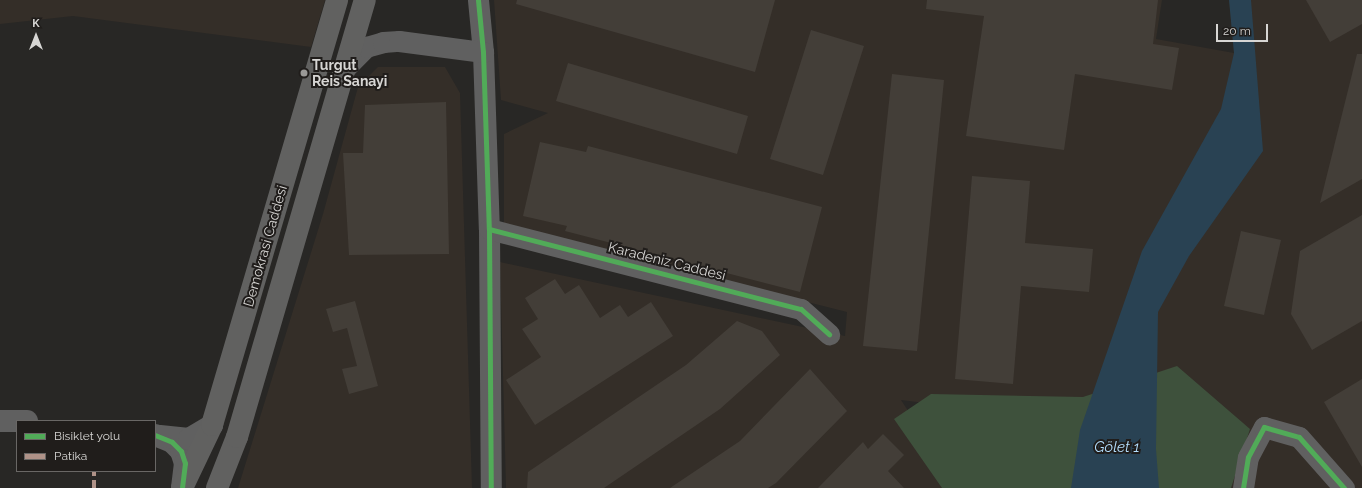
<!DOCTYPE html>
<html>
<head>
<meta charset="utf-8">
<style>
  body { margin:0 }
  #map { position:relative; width:1362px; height:488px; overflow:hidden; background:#282725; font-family:Raleway,sans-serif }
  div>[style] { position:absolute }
  .built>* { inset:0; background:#342e28 }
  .green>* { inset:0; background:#3e513c }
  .water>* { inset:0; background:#294253 }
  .building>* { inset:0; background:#433e38 }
  .minor>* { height:21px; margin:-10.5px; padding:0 10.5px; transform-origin:10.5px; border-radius:10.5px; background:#606060 }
  .tertiary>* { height:22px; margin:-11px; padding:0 11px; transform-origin:11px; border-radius:11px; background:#606060 }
  .primary>* { height:22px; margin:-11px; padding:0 11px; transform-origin:11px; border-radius:11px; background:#616160 }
  .quiet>* { height:4px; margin-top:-2px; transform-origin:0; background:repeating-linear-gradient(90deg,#af9288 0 8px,transparent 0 12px) }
  .cycleway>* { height:5px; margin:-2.5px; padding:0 2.5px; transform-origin:2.5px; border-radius:2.5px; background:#51ab58 }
  .dots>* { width:11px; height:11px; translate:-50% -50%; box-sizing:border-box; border:2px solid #201d1b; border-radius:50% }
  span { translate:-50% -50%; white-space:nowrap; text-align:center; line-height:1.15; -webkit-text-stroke:4px #201d1b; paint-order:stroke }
  .poi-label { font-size:14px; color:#d7d6d4; font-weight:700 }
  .left { translate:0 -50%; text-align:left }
  .street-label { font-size:14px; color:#d7d6d4 }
  .water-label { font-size:15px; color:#b4dffe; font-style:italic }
  .legend { position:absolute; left:16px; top:420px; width:140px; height:52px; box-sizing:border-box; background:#201d1b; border:1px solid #696765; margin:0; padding:5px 7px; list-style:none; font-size:12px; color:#d7d6d4 }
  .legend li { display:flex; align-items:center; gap:8px; height:20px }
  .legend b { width:20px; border:1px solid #696765 }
  .north { position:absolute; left:16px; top:16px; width:40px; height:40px; -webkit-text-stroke:3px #201d1b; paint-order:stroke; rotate:0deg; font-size:11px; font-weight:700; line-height:16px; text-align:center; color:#d7d6d4 }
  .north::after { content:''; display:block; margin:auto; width:14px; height:18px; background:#d7d6d4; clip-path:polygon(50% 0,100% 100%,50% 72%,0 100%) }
  .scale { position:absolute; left:1216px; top:24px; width:52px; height:18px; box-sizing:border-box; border:2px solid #d7d6d4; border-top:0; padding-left:5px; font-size:12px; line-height:14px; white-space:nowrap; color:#d7d6d4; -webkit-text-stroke:3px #201d1b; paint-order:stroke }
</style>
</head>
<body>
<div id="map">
  <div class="built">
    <div style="clip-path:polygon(0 0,325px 0,311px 47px,73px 16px,0 24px)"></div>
    <div style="clip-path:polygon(494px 0,1162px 0,1156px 39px,1234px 53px,1229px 0,1362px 0,1362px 488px,1048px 488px,1071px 421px,901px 400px,958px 488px,506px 488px,500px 262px,845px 336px,847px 312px,504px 225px,504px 134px,548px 113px,501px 100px)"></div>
    <div style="clip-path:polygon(378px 67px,445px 67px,460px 93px,472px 488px,238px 488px,323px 214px,358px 87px)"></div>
  </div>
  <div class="green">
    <div style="clip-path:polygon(1177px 366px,1250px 429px,1231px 488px,942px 488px,894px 419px,931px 394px,1083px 397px)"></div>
  </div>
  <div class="water">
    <div style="clip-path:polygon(1229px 0,1251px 0,1263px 151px,1189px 256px,1158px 312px,1156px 449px,1159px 488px,1071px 488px,1080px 430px,1142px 251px,1221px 109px,1234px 53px)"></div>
  </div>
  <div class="building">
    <div style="clip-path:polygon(517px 0,775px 0,755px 72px,516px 4px)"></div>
    <div style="clip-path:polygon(927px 0,1158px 0,1153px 44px,1179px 48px,1172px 90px,1075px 74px,1064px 150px,966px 136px,984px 16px,926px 9px)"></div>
    <div style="clip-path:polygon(1306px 0,1362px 0,1362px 24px,1330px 42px)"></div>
    <div style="clip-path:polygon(811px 30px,864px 46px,823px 175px,770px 159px)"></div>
    <div style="clip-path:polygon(1357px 54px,1362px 54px,1362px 179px,1320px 203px)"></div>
    <div style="clip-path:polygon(568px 63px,748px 116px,737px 154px,556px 101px)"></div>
    <div style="clip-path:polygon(892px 74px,944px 80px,917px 351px,863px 346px)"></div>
    <div style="clip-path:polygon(446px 102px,449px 254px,349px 255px,343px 153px,363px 153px,365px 105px)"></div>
    <div style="clip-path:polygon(540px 142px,586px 152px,588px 146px,822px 207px,800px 292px,565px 231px,567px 226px,523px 216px)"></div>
    <div style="clip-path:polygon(972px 176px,1030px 181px,1025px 243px,1093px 249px,1089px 292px,1021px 286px,1013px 384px,955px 379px)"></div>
    <div style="clip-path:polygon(1362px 215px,1362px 321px,1312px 350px,1291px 314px,1300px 251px)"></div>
    <div style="clip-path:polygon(1241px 231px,1281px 240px,1264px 315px,1224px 306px)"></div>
    <div style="clip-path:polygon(555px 279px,565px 294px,579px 285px,600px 318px,620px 305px,628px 317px,651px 302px,673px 336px,535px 425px,506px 380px,541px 357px,522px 329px,538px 319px,525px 298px)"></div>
    <div style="clip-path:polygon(355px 301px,378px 386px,349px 394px,342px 369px,357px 366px,347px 328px,333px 332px,326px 309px)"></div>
    <div style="clip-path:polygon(737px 321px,762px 331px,780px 355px,720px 409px,604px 488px,527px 488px,528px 472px,686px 365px)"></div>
    <div style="clip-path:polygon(810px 369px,847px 411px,776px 483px,768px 488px,670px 488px,740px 441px)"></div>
    <div style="clip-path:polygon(1362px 379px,1362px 467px,1324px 402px)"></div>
    <div style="clip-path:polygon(883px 434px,904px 455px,888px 471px,904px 488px,818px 488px,863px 442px,868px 449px)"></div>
  </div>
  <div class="minor">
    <div style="left:478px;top:0;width:52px;rotate:84.5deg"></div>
    <div style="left:483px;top:52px;width:177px;rotate:88.1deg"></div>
    <div style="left:489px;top:229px;width:259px;rotate:89.6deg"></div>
    <div style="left:343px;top:70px;width:33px;rotate:-45deg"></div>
    <div style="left:366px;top:47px;width:18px;rotate:-16deg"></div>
    <div style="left:383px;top:42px;width:16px;rotate:-4deg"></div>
    <div style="left:399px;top:41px;width:85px;rotate:7.5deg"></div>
    <div style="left:489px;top:229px;width:322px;rotate:14.4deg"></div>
    <div style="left:801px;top:309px;width:38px;rotate:42deg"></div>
    <div style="left:1243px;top:488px;width:31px;rotate:-81deg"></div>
    <div style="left:1248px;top:457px;width:34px;rotate:-62deg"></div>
    <div style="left:1264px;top:427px;width:36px;rotate:16deg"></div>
    <div style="left:1299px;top:437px;width:68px;rotate:48.6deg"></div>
  </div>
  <div class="tertiary">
    <div style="left:0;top:421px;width:27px"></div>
    <div style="left:155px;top:435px;width:18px;rotate:22deg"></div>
    <div style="left:172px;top:442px;width:13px;rotate:45deg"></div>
    <div style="left:181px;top:451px;width:13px;rotate:72deg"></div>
    <div style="left:185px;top:463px;width:24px;rotate:97deg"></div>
    <div style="left:160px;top:436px;width:29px;rotate:6deg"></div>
    <div style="left:189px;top:439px;width:27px;rotate:-31deg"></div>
  </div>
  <div class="primary">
    <div style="left:182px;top:488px;width:70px;rotate:-64.5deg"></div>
    <div style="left:212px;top:425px;width:443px;rotate:-73.6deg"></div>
    <div style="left:217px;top:488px;width:55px;rotate:-68.6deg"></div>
    <div style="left:237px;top:437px;width:455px;rotate:-73.7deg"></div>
  </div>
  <div class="quiet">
    <div style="left:94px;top:488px;width:17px;rotate:-90deg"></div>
  </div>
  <div class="cycleway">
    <div style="left:478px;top:0;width:52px;rotate:84.5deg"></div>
    <div style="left:483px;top:52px;width:177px;rotate:88.1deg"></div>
    <div style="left:489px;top:229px;width:259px;rotate:89.6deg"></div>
    <div style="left:489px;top:229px;width:322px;rotate:14.4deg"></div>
    <div style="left:801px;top:309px;width:38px;rotate:42deg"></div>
    <div style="left:155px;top:435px;width:18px;rotate:22deg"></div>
    <div style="left:172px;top:442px;width:13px;rotate:45deg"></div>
    <div style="left:181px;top:451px;width:13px;rotate:72deg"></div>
    <div style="left:185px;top:463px;width:24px;rotate:97deg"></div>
    <div style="left:1243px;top:488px;width:31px;rotate:-81deg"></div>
    <div style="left:1248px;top:457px;width:34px;rotate:-62deg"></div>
    <div style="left:1264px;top:427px;width:36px;rotate:16deg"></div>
    <div style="left:1299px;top:437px;width:68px;rotate:48.6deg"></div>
  </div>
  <div class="dots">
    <div style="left:304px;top:73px;background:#9a9997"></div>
  </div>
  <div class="poi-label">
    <span class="left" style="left:312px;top:73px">Turgut<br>Reis Sanayi</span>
  </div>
  <div class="street-label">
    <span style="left:265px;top:246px;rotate:-74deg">Demokrasi Caddesi</span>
    <span style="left:667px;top:261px;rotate:14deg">Karadeniz Caddesi</span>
  </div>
  <div class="water-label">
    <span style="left:1117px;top:448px">Gölet 1</span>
  </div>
  <ul class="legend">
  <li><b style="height:5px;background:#51ab58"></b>Bisiklet yolu</li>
  <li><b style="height:5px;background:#af9288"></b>Patika</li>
  </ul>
  <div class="north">K</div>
  <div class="scale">20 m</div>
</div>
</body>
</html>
